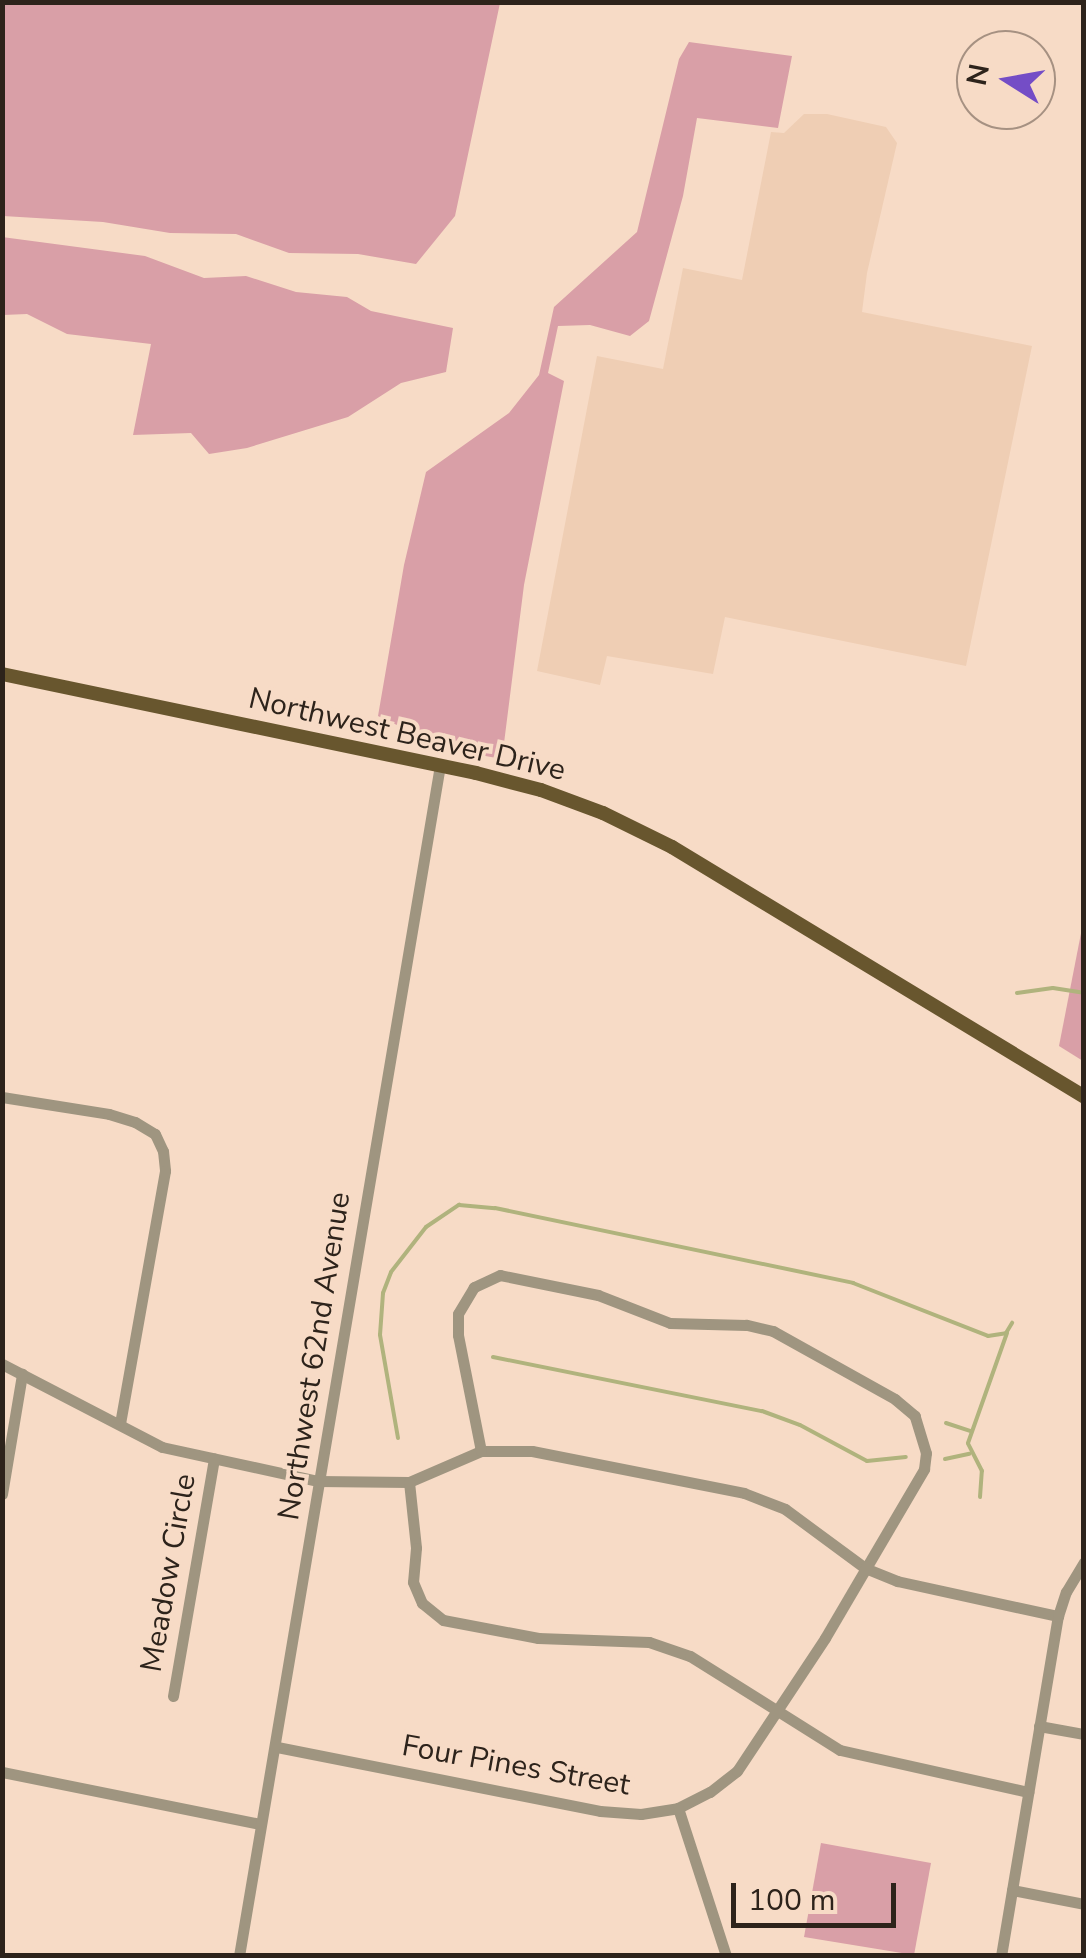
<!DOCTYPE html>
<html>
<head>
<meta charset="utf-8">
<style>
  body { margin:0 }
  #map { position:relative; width:1086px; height:1958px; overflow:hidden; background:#f7dbc6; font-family:"Nunito Sans",sans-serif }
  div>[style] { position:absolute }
  .built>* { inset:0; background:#efceb4 }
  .green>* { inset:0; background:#d99fa7 }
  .stream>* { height:4px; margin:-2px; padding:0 2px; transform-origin:2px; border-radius:2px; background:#b0b37d }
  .minor>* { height:11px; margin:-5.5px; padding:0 5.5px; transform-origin:5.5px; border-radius:5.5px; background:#9f9580 }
  .major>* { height:14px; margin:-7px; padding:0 7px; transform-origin:7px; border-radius:7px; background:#68562e }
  span { translate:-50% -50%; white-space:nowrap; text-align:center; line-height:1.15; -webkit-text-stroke:8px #f7dbc6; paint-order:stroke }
  .street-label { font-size:30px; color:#2d231b }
  .frame { position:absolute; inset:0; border:5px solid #2d231b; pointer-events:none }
  .north { position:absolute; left:956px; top:30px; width:100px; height:100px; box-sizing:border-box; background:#f7dbc6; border:2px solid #a69182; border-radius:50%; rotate:281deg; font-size:28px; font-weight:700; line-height:40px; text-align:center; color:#2d231b }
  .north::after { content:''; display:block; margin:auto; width:35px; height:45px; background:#744dc6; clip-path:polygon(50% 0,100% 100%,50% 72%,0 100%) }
  .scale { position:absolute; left:731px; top:1883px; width:165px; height:45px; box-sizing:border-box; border:5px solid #2d231b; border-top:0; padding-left:12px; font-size:30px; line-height:35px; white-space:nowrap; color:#2d231b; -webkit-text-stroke:8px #f7dbc6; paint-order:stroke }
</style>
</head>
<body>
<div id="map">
  <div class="built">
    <div style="clip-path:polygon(804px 114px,827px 114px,886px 127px,897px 143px,867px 273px,862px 312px,1032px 346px,966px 666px,725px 617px,713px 674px,607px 656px,600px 685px,537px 671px,597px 356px,663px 369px,683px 268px,742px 280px,771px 132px,784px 133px)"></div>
  </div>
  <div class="green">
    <div style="clip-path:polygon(3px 2px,500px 3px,455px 216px,416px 264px,358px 254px,289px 253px,236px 234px,170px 233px,103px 222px,3px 216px)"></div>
    <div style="clip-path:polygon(689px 42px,792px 56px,778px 128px,697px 118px,683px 196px,649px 321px,630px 336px,590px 325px,558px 326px,548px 373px,564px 381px,524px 585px,502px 759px,447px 749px,378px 716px,404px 565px,426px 472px,509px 413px,539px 375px,554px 307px,637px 232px,679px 59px)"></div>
    <div style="clip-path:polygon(2px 237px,145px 256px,204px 278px,246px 276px,296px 292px,347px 297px,371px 311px,453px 328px,446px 372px,401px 383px,348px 417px,247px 448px,209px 454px,191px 433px,133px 435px,151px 344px,67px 334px,27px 314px,3px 315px)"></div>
    <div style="clip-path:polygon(1083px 923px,1083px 1061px,1059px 1046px)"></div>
    <div style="clip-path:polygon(821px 1843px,931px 1863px,914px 1955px,804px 1937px)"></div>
  </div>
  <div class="stream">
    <div style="left:1017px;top:993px;width:36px;rotate:-8deg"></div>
    <div style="left:1053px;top:988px;width:31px;rotate:9deg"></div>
    <div style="left:493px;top:1357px;width:274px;rotate:11.4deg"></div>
    <div style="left:762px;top:1411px;width:40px;rotate:20.2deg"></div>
    <div style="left:800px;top:1425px;width:76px;rotate:28.2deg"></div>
    <div style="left:867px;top:1461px;width:39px;rotate:-6deg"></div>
    <div style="left:946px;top:1423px;width:26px;rotate:18deg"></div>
    <div style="left:398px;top:1438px;width:105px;rotate:-99.9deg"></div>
    <div style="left:380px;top:1335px;width:42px;rotate:-85.9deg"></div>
    <div style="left:383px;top:1293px;width:22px;rotate:-69deg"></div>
    <div style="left:391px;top:1272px;width:57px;rotate:-52.1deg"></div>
    <div style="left:426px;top:1227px;width:40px;rotate:-34deg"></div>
    <div style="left:459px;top:1205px;width:36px;rotate:5deg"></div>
    <div style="left:495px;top:1208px;width:366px;rotate:11.8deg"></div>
    <div style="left:853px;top:1283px;width:145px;rotate:21.4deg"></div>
    <div style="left:988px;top:1336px;width:18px;rotate:-9deg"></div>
    <div style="left:1006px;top:1333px;width:12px;rotate:-59deg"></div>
    <div style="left:945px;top:1459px;width:25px;rotate:-12deg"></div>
    <div style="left:980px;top:1497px;width:26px;rotate:-86deg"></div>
    <div style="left:982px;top:1471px;width:31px;rotate:-117deg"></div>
    <div style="left:968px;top:1443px;width:117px;rotate:-70.5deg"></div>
  </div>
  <div class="minor">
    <div style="left:2px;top:1097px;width:108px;rotate:9deg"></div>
    <div style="left:109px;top:1114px;width:27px;rotate:17deg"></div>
    <div style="left:135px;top:1122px;width:23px;rotate:31deg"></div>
    <div style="left:155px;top:1134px;width:19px;rotate:65deg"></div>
    <div style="left:163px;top:1151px;width:20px;rotate:84deg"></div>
    <div style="left:165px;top:1171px;width:257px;rotate:100.1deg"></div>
    <div style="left:2px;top:1364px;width:180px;rotate:27.4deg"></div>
    <div style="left:162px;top:1447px;width:160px;rotate:12.3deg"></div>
    <div style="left:318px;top:1481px;width:91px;rotate:0.6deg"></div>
    <div style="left:409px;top:1482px;width:78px;rotate:-23.3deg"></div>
    <div style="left:481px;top:1451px;width:51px"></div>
    <div style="left:532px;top:1451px;width:216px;rotate:11.2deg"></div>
    <div style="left:744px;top:1493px;width:44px;rotate:21.3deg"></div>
    <div style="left:785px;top:1509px;width:99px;rotate:36.4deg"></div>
    <div style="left:865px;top:1568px;width:35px;rotate:22deg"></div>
    <div style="left:897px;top:1581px;width:165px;rotate:12.3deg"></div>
    <div style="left:409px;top:1482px;width:66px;rotate:83.9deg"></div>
    <div style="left:416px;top:1548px;width:34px;rotate:95deg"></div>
    <div style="left:413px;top:1582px;width:23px;rotate:67deg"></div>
    <div style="left:422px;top:1603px;width:27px;rotate:39deg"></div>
    <div style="left:443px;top:1620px;width:97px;rotate:10.7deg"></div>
    <div style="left:538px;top:1638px;width:111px;rotate:2.1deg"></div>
    <div style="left:649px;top:1642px;width:43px;rotate:18.9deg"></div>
    <div style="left:690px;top:1656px;width:177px;rotate:32.1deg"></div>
    <div style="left:840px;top:1750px;width:193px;rotate:12.6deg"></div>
    <div style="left:2px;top:1494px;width:122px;rotate:-80.5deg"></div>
    <div style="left:173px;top:1696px;width:241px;rotate:-80.2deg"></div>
    <div style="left:1039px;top:1726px;width:46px;rotate:10.1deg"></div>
    <div style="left:277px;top:1747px;width:329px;rotate:11.2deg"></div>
    <div style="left:600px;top:1811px;width:41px;rotate:4.2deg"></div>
    <div style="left:641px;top:1814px;width:37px;rotate:-9deg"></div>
    <div style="left:678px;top:1808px;width:36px;rotate:-27deg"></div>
    <div style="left:710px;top:1792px;width:34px;rotate:-38deg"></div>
    <div style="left:737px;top:1771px;width:159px;rotate:-56.5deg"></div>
    <div style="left:825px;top:1638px;width:196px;rotate:-59.6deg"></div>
    <div style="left:924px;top:1469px;width:16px;rotate:-83deg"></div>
    <div style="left:926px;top:1453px;width:39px;rotate:-107deg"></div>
    <div style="left:915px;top:1416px;width:26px;rotate:-140deg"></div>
    <div style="left:895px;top:1399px;width:140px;rotate:-150.9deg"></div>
    <div style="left:773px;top:1331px;width:28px;rotate:-167deg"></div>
    <div style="left:746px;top:1325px;width:76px;rotate:-178.5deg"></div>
    <div style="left:670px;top:1323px;width:77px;rotate:-158.7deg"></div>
    <div style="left:598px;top:1295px;width:100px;rotate:-168.5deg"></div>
    <div style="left:500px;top:1275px;width:29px;rotate:155deg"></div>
    <div style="left:474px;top:1287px;width:31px;rotate:121deg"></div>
    <div style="left:458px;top:1314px;width:21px;rotate:90deg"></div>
    <div style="left:458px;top:1335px;width:118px;rotate:78.8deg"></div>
    <div style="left:2px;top:1772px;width:264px;rotate:11.4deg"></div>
    <div style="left:678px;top:1808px;width:156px;rotate:72deg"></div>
    <div style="left:1012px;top:1890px;width:73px;rotate:11deg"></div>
    <div style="left:239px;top:1956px;width:1208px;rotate:-80.42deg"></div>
    <div style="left:1001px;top:1956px;width:345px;rotate:-80.5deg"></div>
    <div style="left:1058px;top:1616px;width:25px;rotate:-72deg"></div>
    <div style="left:1066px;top:1592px;width:35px;rotate:-59deg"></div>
  </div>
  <div class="major">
    <div style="left:2px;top:674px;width:484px;rotate:11.8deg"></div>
    <div style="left:476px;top:773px;width:67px;rotate:14.7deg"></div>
    <div style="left:541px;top:790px;width:66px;rotate:20.4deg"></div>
    <div style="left:603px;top:813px;width:77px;rotate:26.2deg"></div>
    <div style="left:672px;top:847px;width:482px;rotate:31.2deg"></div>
  </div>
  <div class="street-label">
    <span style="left:407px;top:735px;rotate:13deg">Northwest Beaver Drive</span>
    <span style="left:315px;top:1356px;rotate:-81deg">Northwest 62nd Avenue</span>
    <span style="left:169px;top:1573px;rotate:-80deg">Meadow Circle</span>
    <span style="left:516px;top:1766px;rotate:10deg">Four Pines Street</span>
  </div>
  <div class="frame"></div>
  <div class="north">N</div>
  <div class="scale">100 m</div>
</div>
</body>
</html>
